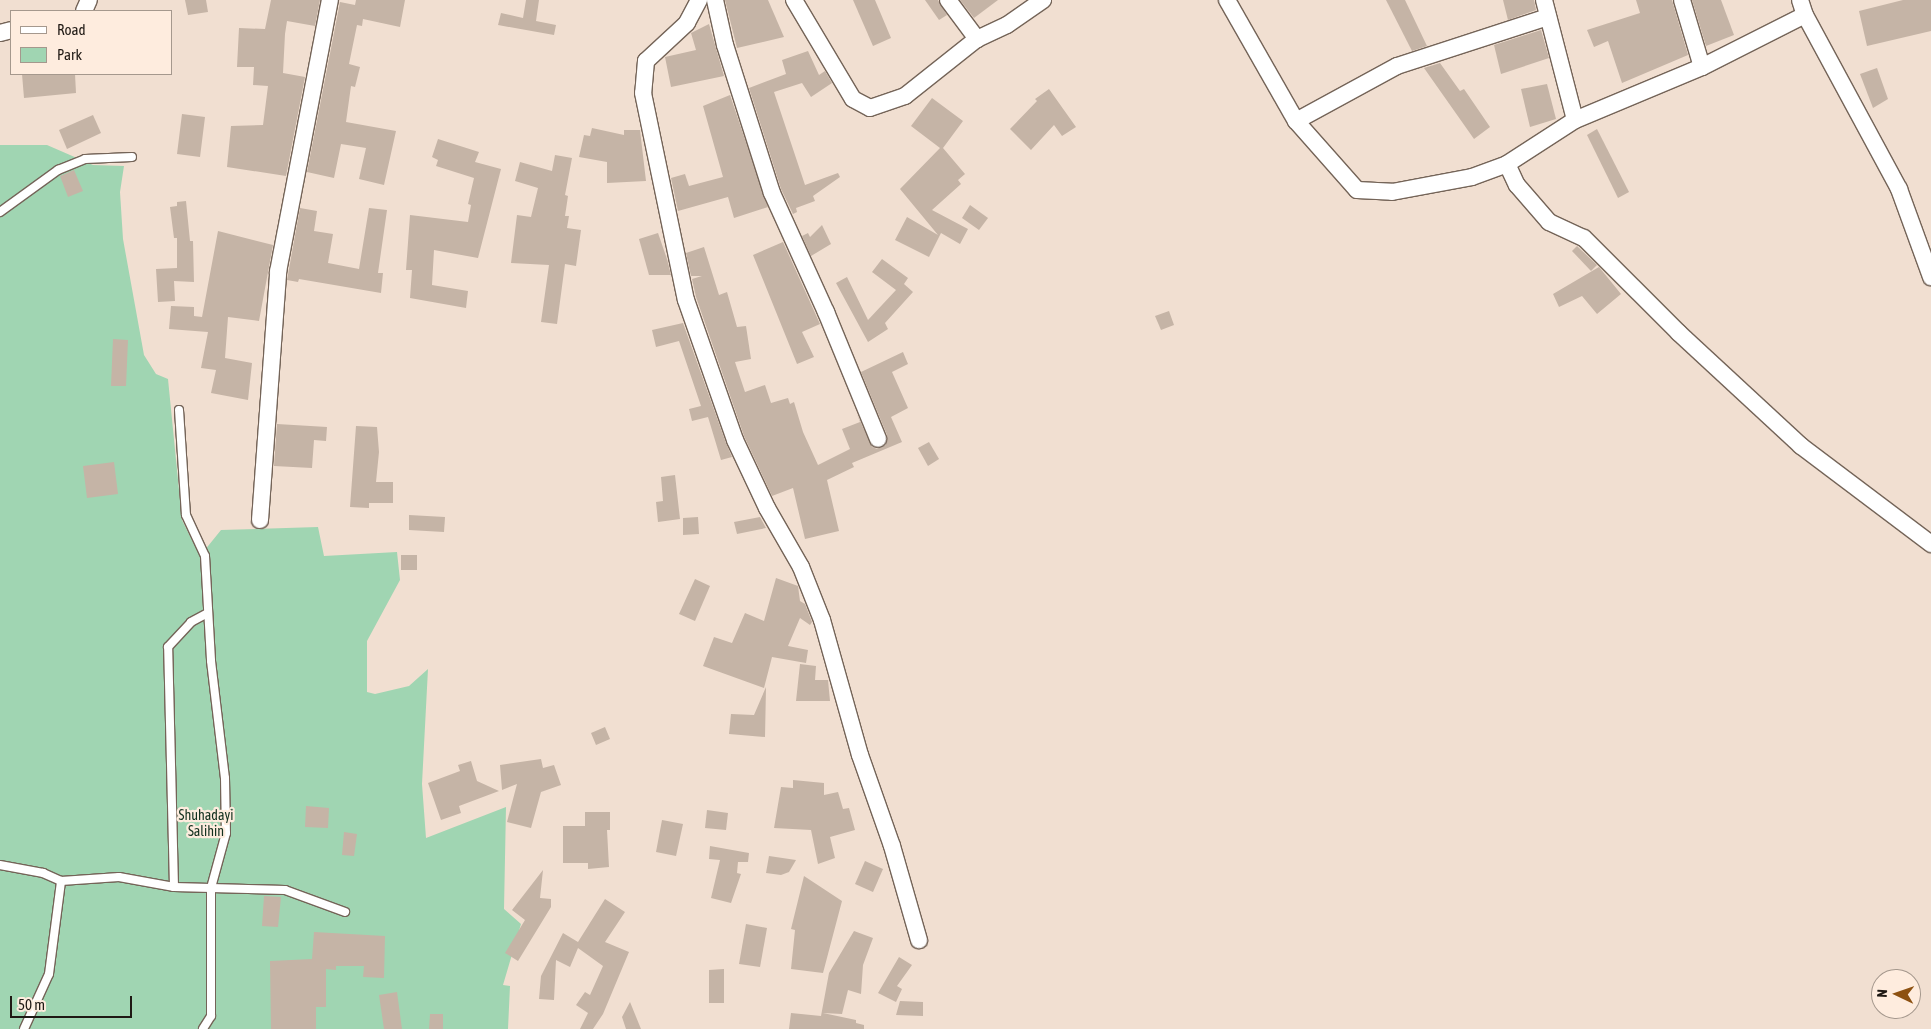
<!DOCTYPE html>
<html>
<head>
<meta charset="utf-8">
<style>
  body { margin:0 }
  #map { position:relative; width:1931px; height:1029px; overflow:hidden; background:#f1dfd1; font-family:"Asap Condensed",sans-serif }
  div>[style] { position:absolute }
  .green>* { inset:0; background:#a0d5b2 }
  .building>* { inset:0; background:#c5b4a6 }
  .roads { filter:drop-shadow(1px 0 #746458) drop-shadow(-1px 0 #746458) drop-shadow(0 1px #746458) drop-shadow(0 -1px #746458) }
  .lane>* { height:8px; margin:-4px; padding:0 4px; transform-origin:4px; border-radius:4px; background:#fff }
  .street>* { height:16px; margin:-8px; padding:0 8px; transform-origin:8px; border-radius:8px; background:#fff }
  span { translate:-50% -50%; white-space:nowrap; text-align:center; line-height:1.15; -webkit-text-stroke:4.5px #feecde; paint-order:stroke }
  .park-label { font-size:14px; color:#13311f }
  .legend { position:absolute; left:10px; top:10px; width:162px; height:65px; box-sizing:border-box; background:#feecde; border:1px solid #a5988d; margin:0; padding:6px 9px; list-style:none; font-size:15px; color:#1f1914 }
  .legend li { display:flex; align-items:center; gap:10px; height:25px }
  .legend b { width:25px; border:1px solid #a5988d }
  .north { position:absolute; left:1871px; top:969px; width:50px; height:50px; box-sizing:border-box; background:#feecde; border:1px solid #a5988d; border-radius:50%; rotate:273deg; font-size:14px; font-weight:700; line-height:20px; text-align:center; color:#1f1914 }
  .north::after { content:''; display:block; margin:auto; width:18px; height:22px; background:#8d5111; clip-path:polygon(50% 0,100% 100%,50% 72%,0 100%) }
  .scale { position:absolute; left:10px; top:996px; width:122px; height:22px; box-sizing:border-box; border:2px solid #1f1914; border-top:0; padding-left:6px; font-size:15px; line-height:18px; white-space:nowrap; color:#1f1914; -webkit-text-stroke:4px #feecde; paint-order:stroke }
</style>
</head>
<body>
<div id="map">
  <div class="green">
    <div style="clip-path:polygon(0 145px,47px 145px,93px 165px,124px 166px,120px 192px,123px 239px,144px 355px,156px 374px,168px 379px,182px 520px,200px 556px,221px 530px,318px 527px,324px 556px,397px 552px,400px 580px,367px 641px,367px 692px,375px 694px,409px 686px,428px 669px,422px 784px,426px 838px,506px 807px,504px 909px,521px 924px,503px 985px,510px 986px,508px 1029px,0 1029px)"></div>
  </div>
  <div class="building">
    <div style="clip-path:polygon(185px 0,206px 0,208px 12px,188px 15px)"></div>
    <div style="clip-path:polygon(271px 0,320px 0,315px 26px,287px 21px,285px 34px,283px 73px,305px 77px,286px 176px,227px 167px,231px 126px,263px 125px,268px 86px,253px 85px,254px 67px,237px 67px,239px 28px,265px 29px)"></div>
    <div style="clip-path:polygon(356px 0,405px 0,400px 27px,363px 19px,362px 26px,357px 25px,349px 64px,360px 67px,355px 87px,351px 86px,346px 122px,396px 131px,384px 185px,359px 179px,366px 148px,341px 144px,334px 178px,307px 172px,340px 2px,355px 5px)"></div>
    <div style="clip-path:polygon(526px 0,539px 0,536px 21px,556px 25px,554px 35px,498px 25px,501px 13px,523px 18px)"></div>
    <div style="clip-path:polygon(725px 0,768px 0,784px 37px,737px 48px)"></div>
    <div style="clip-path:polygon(853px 0,875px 0,891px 38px,873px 46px)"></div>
    <div style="clip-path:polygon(925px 0,938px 0,947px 15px,939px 20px)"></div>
    <div style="clip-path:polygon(960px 0,998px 0,974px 18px)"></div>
    <div style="clip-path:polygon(1386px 0,1405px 0,1427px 46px,1412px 51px)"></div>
    <div style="clip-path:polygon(1503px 0,1534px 0,1536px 10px,1508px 20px)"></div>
    <div style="clip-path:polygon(1636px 0,1672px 0,1688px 55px,1622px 83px,1608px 41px,1594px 47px,1587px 30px,1640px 13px)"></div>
    <div style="clip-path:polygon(1692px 0,1721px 0,1734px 35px,1706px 46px)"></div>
    <div style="clip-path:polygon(1903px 0,1931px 0,1931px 31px,1867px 46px,1859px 11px)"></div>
    <div style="clip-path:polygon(709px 24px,724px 76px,671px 87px,665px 57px,696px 50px,691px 33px)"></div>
    <div style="clip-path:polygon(1541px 30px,1549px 58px,1501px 74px,1494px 45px)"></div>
    <div style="clip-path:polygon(808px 51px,819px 75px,825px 71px,832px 83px,811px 97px,802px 83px,774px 92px,805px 185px,838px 173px,840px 177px,813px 196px,815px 201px,796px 208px,797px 212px,793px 214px,781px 189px,749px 88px,786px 74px,782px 60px)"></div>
    <div style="clip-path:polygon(1440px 63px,1460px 91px,1464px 89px,1490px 127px,1474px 139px,1424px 68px)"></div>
    <div style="clip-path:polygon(1877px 68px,1888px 99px,1873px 108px,1860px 74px)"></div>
    <div style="clip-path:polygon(22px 74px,75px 74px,76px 93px,24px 98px)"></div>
    <div style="clip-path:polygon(1547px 84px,1556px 119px,1530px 127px,1521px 89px)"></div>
    <div style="clip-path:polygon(1049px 89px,1076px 127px,1062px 136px,1054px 125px,1031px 150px,1010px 129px,1037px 101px,1035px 99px)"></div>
    <div style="clip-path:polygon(730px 95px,768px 207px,734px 218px,728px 197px,678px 211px,671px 178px,685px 174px,689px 186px,723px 177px,703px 106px)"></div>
    <div style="clip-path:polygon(932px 98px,963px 121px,943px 148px,965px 174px,958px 180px,961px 184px,932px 210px,968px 229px,960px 244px,941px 233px,929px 257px,895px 240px,907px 217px,938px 235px,900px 189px,940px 148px,911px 126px)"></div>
    <div style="clip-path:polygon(182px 114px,205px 117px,200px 157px,177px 154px)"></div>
    <div style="clip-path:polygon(93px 115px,101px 133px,67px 149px,59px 130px)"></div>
    <div style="clip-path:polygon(592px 128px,624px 135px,624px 130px,640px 130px,646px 181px,607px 183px,607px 162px,579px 157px,584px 135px,590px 136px)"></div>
    <div style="clip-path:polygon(1597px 129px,1629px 192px,1618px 198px,1587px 135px)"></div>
    <div style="clip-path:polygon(438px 139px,479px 152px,475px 162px,501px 169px,478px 258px,434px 250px,432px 285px,468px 291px,466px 308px,410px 298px,412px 270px,406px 270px,410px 215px,468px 222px,471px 205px,468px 204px,474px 178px,436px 166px,438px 160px,432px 157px)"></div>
    <div style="clip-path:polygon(555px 155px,572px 158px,565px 195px,568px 196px,565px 216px,569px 216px,567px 228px,581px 230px,576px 266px,565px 264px,557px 324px,541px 322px,549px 265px,511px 263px,517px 215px,531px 217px,538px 188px,515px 181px,520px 162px,552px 171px)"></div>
    <div style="clip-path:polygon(74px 170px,83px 191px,68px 197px,60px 176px)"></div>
    <div style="clip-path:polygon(186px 201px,190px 241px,193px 241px,194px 282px,174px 281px,175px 301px,158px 302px,156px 269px,177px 268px,177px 238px,174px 238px,170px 207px,177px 206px,177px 202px)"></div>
    <div style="clip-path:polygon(970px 205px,988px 218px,979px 230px,962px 218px)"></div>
    <div style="clip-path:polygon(300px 208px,317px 211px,314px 231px,333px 234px,328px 263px,359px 269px,369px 208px,387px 210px,378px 273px,383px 273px,381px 293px,299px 279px,298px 282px,287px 280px)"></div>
    <div style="clip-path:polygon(822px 225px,831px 244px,811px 256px,802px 236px,808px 233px,810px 237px)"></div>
    <div style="clip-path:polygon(218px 231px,273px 245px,259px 321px,228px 317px,225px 358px,252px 363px,248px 400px,211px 393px,216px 370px,201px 368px,208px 332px,169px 329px,171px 306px,194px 307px,194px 316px,202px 317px)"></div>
    <div style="clip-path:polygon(658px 233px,667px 259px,671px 275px,649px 275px,639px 239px)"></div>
    <div style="clip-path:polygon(783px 242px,820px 324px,802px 332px,814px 357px,797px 364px,753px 255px)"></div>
    <div style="clip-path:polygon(1577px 246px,1597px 265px,1591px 271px,1572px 251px)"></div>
    <div style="clip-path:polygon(704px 247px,719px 295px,727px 292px,737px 327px,746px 326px,751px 359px,735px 362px,745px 392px,765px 385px,771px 403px,788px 398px,790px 404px,794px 402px,803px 432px,818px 465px,850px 449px,842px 429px,860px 422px,857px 414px,872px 447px,877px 449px,886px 445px,887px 435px,861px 372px,903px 352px,908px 364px,892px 372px,908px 408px,891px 417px,902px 442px,852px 463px,854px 467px,827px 480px,839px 531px,805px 539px,793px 488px,772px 496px,744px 436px,696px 297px,692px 279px,702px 276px,691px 276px,686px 253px)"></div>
    <div style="clip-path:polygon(882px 259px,908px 278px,904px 284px,913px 292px,885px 323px,888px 329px,868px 342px,836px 283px,847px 277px,868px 320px,896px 290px,872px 272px)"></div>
    <div style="clip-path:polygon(1599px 267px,1621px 294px,1597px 314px,1582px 296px,1559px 307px,1553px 294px)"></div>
    <div style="clip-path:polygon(1169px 311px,1174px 325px,1161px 330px,1155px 316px)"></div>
    <div style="clip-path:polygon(683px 323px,726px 443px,732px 457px,721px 460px,708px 417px,692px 421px,689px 409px,701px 406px,679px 341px,656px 347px,652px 330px)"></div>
    <div style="clip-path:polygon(113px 339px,128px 340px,126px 386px,111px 386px)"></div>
    <div style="clip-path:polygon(277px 424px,327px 427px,326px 441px,314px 440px,312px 468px,274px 466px)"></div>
    <div style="clip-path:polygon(356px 426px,377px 427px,379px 452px,376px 482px,393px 482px,393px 503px,369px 503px,369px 508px,350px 507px)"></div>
    <div style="clip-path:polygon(929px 442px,939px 459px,928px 466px,918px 448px)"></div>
    <div style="clip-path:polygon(114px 462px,118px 494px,87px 498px,83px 466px)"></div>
    <div style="clip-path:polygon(675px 475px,680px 519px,658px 522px,656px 502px,663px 501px,661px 477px)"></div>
    <div style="clip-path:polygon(409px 515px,445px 517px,444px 532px,409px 530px)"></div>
    <div style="clip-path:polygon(698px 517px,699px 534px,683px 535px,683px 518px)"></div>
    <div style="clip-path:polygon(760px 517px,766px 528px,737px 534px,734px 522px)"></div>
    <div style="clip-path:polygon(401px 555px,417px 555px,417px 570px,401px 570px)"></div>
    <div style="clip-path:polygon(776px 578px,798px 586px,800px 601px,805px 604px,812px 622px,810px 625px,800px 618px,788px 646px,808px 650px,806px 663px,772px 657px,764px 688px,703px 666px,714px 637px,732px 643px,745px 613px,764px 621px)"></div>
    <div style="clip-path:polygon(695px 579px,710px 586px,695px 621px,679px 614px)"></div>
    <div style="clip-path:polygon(800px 664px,816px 666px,815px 680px,828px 680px,830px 701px,796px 701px)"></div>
    <div style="clip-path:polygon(766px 687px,765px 737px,729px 734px,731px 714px,754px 715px)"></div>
    <div style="clip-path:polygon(605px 727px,610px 739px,596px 745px,591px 733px)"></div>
    <div style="clip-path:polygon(541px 759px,543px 768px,554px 765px,561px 785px,541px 792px,531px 828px,507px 822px,517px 784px,502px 790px,500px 765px)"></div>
    <div style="clip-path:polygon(471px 761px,477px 781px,499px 791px,459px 806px,461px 813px,441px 820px,428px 783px,460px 771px,458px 765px)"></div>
    <div style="clip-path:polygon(793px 780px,824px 783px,824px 795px,838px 792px,843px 809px,849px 808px,855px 830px,830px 837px,835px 858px,818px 864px,811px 830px,774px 828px,781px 787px,793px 788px)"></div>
    <div style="clip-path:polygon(306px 806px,329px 808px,328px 828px,305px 827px)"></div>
    <div style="clip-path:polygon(707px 810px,728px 813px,726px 830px,705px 828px)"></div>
    <div style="clip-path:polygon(585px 812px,610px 812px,610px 830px,607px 830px,609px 867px,588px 869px,588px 863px,563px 863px,563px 826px,585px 826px)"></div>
    <div style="clip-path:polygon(662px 820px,683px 824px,676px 856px,656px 852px)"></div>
    <div style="clip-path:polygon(344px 832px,357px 834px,354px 856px,342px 855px)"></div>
    <div style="clip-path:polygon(710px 846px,749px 853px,748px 862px,738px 862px,737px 873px,741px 874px,731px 903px,711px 898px,720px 860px,709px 859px)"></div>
    <div style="clip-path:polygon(769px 856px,796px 860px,789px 872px,781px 875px,766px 873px)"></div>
    <div style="clip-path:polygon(865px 861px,883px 869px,873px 892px,855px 884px)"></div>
    <div style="clip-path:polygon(543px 870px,540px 898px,551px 899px,551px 907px,518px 961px,505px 953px,525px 920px,512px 910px)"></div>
    <div style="clip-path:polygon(804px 876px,842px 901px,823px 973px,791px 969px,795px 930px,791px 929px)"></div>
    <div style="clip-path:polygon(264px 896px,281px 897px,278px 927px,262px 926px)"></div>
    <div style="clip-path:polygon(605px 899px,625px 912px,605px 942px,629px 952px,603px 1014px,593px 1029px,580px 1029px,588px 1013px,576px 1005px,585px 992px,590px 995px,603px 966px,578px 948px,570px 967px,556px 960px,554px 1000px,539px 999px,541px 976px,563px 933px,578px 942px)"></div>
    <div style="clip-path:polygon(746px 924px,767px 928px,760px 967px,739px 964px)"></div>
    <div style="clip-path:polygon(854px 931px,873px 938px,863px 965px,861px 994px,848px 990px,842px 1014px,823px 1013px,856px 1020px,856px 1023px,864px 1025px,864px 1029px,789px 1029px,791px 1013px,821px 1016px,829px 973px)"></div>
    <div style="clip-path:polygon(314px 932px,385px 936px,384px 978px,363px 977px,364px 966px,336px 966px,336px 970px,326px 969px,326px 1007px,316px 1007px,316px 1029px,271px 1029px,270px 961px,312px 959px)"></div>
    <div style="clip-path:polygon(899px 957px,912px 965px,897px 986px,902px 989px,896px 1002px,878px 993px)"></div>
    <div style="clip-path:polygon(724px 969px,724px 1003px,709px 1003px,709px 970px)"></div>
    <div style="clip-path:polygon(397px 992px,402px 1029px,384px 1029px,379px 995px)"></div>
    <div style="clip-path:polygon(900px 1001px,923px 1002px,923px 1016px,896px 1015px)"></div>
    <div style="clip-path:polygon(630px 1002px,641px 1029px,626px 1029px,622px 1017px)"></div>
    <div style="clip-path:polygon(430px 1014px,443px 1014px,443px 1029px,429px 1029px)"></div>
  </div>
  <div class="roads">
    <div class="lane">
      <div style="left:0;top:212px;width:72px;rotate:-35.9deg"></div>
      <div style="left:58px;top:170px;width:29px;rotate:-22deg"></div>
      <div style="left:85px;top:159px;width:47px;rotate:-2.4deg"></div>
      <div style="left:179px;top:410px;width:105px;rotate:86.2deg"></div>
      <div style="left:186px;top:515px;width:45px;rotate:65.1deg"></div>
      <div style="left:205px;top:556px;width:105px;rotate:86.7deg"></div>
      <div style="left:211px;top:661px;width:118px;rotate:83.2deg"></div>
      <div style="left:225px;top:778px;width:55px;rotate:89deg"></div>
      <div style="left:226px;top:833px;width:57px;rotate:105.3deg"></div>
      <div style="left:211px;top:888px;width:128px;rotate:90deg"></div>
      <div style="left:211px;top:1016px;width:15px;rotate:122deg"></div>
      <div style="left:0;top:865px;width:44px;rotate:10.5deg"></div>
      <div style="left:43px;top:873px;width:20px;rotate:24deg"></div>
      <div style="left:61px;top:881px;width:58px;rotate:-3.9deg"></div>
      <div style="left:119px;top:877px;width:56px;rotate:10.3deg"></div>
      <div style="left:174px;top:887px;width:111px;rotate:1.5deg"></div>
      <div style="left:285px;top:890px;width:64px;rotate:20.1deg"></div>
      <div style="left:174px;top:887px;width:240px;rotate:-91.4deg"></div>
      <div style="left:168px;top:647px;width:34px;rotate:-47deg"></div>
      <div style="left:191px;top:622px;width:19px;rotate:-28deg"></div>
      <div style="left:24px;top:1029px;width:60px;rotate:-65.6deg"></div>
      <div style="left:49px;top:974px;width:94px;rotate:-82.6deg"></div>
    </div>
    <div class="street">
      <div style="left:699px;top:0;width:26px;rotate:118deg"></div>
      <div style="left:687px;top:23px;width:56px;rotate:137.2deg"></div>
      <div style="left:646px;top:61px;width:32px;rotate:95deg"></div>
      <div style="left:643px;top:93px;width:211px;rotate:78.3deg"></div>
      <div style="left:686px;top:300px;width:148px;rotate:70.7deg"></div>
      <div style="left:735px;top:440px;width:75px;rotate:64.8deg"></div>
      <div style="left:767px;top:508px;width:68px;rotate:60deg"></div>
      <div style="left:801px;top:567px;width:57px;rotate:68.4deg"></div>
      <div style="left:822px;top:620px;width:140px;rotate:74.3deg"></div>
      <div style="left:860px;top:755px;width:96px;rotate:70.6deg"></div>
      <div style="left:892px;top:846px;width:98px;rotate:74deg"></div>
      <div style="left:715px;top:0;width:46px;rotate:77.5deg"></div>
      <div style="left:725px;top:45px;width:155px;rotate:72.4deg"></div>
      <div style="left:772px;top:193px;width:131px;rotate:65.6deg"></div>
      <div style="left:826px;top:312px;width:137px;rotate:67.7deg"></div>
      <div style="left:794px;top:0;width:115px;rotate:59.2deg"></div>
      <div style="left:853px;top:99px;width:19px;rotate:28deg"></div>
      <div style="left:870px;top:108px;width:37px;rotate:-19deg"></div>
      <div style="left:905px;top:96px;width:92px;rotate:-38.4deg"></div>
      <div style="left:977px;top:39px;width:33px;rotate:-25deg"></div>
      <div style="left:1007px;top:25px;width:44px;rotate:-34.8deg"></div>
      <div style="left:948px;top:0;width:49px;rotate:53.4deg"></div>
      <div style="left:1227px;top:0;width:139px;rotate:60.3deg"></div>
      <div style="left:1296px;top:121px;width:92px;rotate:48.5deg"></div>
      <div style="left:1357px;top:190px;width:35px;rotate:3deg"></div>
      <div style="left:1392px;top:192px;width:81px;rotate:-10.6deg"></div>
      <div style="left:1472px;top:177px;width:37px;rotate:-20deg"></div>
      <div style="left:1507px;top:164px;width:81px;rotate:-32.9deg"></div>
      <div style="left:1575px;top:120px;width:138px;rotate:-22.7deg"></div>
      <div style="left:1702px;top:67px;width:115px;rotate:-26.8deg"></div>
      <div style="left:1544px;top:0;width:124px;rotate:75.5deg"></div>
      <div style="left:1682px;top:0;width:70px;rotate:73.4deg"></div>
      <div style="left:1800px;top:0;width:16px;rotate:72deg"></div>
      <div style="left:1805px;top:15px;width:198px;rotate:61.6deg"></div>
      <div style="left:1899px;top:189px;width:94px;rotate:70deg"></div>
      <div style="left:84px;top:11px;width:12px;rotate:-66deg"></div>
      <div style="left:0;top:33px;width:11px;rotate:-15deg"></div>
      <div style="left:1296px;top:121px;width:115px;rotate:-28.6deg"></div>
      <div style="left:1397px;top:66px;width:159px;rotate:-18deg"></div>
      <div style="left:1507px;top:164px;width:23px;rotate:65deg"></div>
      <div style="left:1517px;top:185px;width:49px;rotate:49.1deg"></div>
      <div style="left:1549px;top:222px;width:38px;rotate:25deg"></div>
      <div style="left:1584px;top:238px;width:134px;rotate:45deg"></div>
      <div style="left:1679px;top:333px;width:166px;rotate:42.8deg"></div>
      <div style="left:1801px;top:446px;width:163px;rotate:37deg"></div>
      <div style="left:260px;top:520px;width:249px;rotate:-85.8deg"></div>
      <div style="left:278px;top:272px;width:277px;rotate:-79.2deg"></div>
    </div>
  </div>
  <div class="park-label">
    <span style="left:206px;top:823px">Shuhadayi<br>Salihin</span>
  </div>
  <ul class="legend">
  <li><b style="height:6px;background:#fff"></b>Road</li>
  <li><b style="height:14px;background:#a0d5b2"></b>Park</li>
  </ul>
  <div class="north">N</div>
  <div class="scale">50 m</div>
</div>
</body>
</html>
